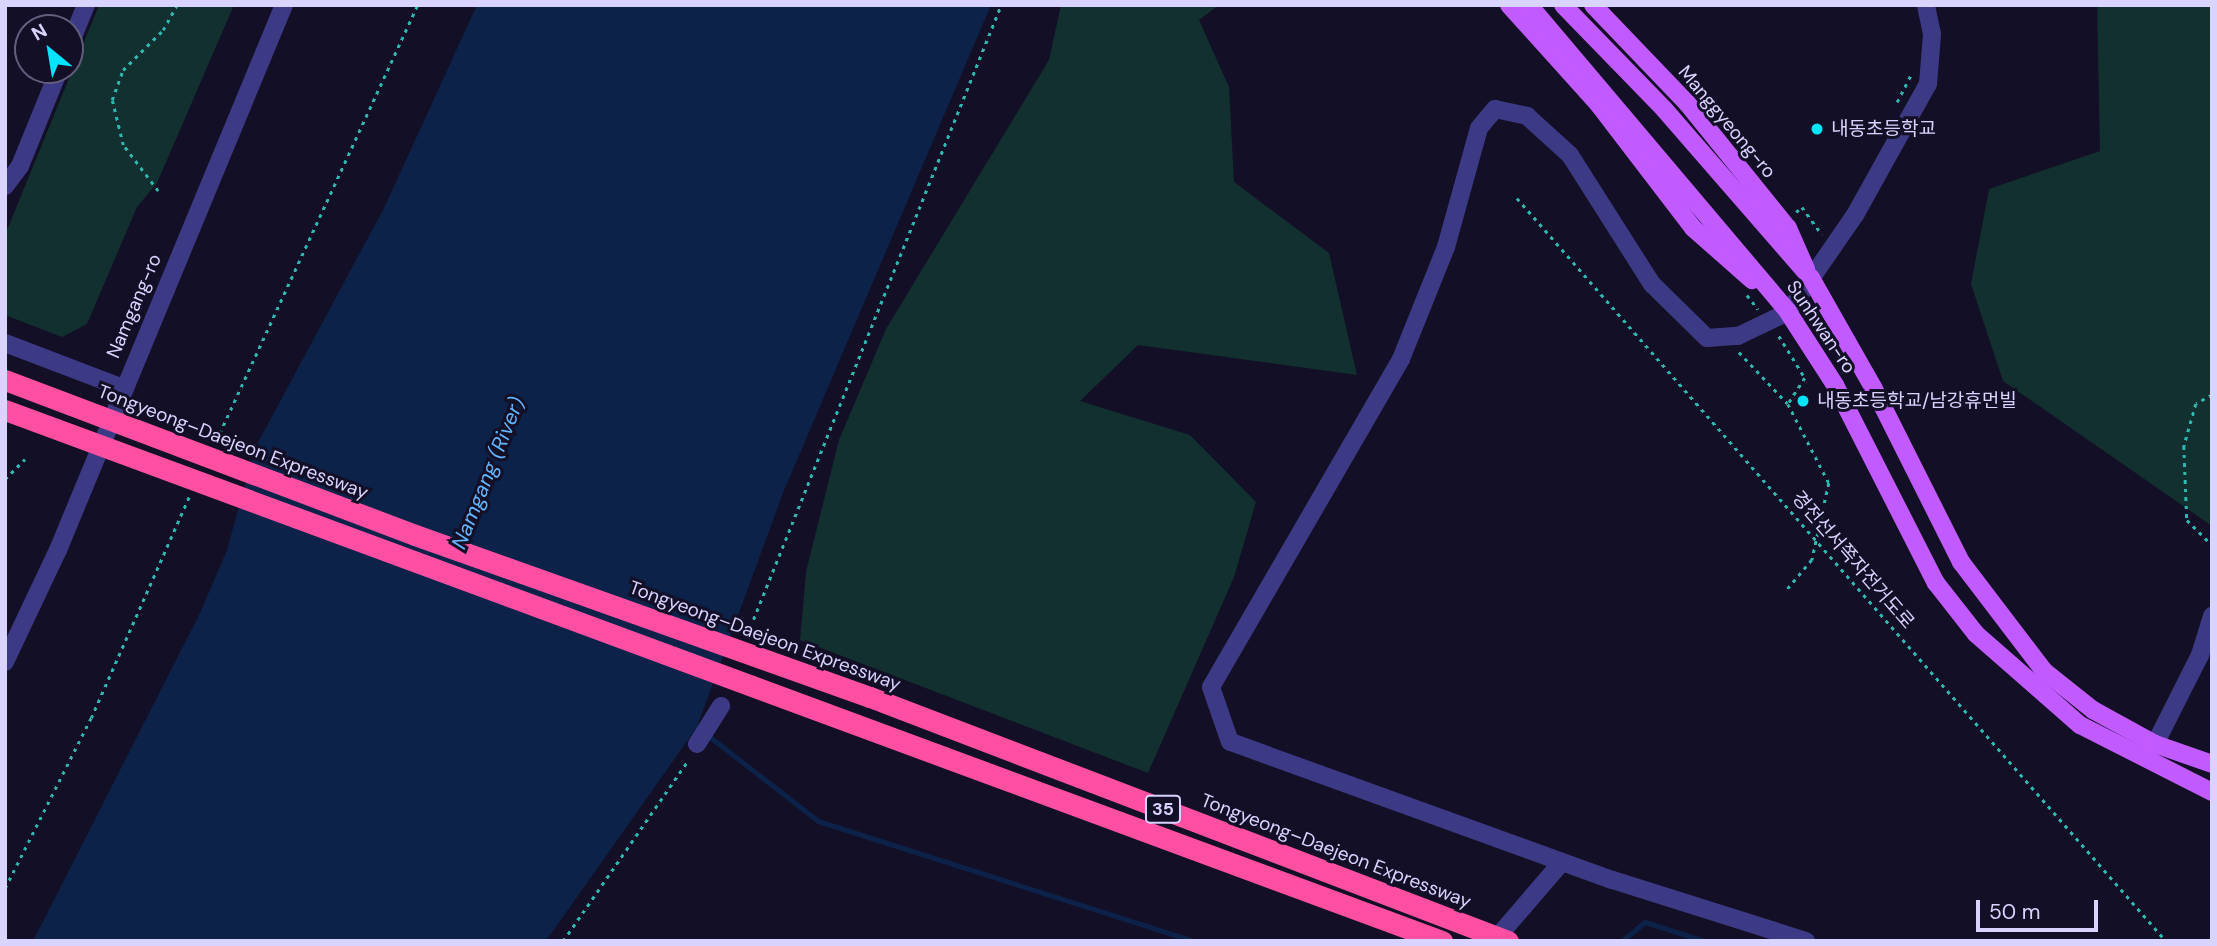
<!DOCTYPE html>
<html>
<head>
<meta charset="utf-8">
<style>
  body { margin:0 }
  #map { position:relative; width:2217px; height:946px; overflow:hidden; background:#130f26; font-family:"DM Sans","Noto Sans KR",sans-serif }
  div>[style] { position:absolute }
  .green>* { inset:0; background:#12302f }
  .water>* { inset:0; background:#0c2248 }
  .stream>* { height:5px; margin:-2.5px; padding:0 2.5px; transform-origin:2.5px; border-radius:2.5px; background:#0c2248 }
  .path>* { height:2.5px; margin-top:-1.25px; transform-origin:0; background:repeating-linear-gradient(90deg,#2fb8b0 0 3.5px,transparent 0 8.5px) }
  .minor>* { height:18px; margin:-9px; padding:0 9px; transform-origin:9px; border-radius:9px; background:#3d3a85 }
  .major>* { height:18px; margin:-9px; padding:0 9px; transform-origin:9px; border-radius:9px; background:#c25bff }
  .highway>* { height:21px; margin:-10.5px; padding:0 10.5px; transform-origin:10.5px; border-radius:10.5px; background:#ff4fa3 }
  .dots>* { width:19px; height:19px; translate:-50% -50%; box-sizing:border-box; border:4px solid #130f26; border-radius:50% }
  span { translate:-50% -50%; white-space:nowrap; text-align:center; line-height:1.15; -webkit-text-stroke:6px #130f26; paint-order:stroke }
  .shield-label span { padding:2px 5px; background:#130f26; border:2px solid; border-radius:5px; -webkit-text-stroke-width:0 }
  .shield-label { font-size:18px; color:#d9d4ff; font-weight:700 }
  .street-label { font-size:19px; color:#d9d4ff }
  .poi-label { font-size:19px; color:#d9d4ff }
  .left { translate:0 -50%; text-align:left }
  .water-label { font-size:21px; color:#62b6ff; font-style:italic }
  .frame { position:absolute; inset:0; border:7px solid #d9d4ff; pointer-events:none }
  .north { position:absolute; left:14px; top:14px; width:70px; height:70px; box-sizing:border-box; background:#130f26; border:2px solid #625e7d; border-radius:50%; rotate:330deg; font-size:19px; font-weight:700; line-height:28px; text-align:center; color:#d9d4ff }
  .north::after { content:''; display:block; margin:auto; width:24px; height:32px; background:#00e5ff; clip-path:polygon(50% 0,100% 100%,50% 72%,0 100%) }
  .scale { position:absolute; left:1976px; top:900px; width:122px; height:32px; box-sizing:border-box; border:4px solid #d9d4ff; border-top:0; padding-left:9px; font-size:21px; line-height:24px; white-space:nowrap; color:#d9d4ff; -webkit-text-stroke:5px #130f26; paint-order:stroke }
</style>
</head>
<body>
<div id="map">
  <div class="green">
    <div style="clip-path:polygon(99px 5px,234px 5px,157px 183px,137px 207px,87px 324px,62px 337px,5px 315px,5px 235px)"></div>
    <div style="clip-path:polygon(1061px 5px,1219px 5px,1199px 20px,1229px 87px,1234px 182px,1329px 253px,1357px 375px,1138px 345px,1080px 401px,1190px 435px,1256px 502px,1234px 577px,1148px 773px,800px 640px,806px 572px,839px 440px,886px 329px,1049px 60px)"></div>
    <div style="clip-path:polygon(2097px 5px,2212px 5px,2212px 526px,2003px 381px,1971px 284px,1989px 189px,2100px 151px)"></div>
  </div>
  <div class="water">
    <div style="clip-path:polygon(477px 5px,991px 5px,783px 493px,697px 727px,546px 941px,33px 941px,200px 613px,227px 550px,255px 448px,384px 208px)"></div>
  </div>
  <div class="stream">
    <div style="left:697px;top:727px;width:153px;rotate:37.8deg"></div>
    <div style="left:818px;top:821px;width:395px;rotate:17.7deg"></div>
    <div style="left:1622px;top:941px;width:30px;rotate:-40deg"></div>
    <div style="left:1645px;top:922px;width:63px;rotate:17.6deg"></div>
  </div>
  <div class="path">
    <div style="left:1897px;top:102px;width:31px;rotate:-63deg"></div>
    <div style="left:158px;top:191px;width:58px;rotate:-127.3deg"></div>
    <div style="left:123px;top:145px;width:46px;rotate:-103.7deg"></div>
    <div style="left:112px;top:100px;width:32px;rotate:-70deg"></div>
    <div style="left:123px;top:70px;width:57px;rotate:-45deg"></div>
    <div style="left:163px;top:30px;width:29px;rotate:-61deg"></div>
    <div style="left:1517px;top:198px;width:987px;rotate:48.86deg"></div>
    <div style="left:1796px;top:212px;width:8px;rotate:-40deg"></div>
    <div style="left:1802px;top:207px;width:34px;rotate:54deg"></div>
    <div style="left:1747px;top:295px;width:18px;rotate:52deg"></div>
    <div style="left:1779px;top:336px;width:49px;rotate:58.2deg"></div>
    <div style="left:1805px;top:378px;width:31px;rotate:123deg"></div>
    <div style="left:1739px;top:352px;width:71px;rotate:46.7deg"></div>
    <div style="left:1788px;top:404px;width:89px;rotate:62.6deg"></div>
    <div style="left:1829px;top:483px;width:79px;rotate:102.4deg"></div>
    <div style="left:1812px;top:560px;width:42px;rotate:130.2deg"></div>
    <div style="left:2212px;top:395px;width:18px;rotate:151deg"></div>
    <div style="left:2196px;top:404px;width:44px;rotate:105.9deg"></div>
    <div style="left:2184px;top:446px;width:74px;rotate:87.7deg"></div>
    <div style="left:2187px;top:520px;width:35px;rotate:45deg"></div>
    <div style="left:216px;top:441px;width:480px;rotate:-65.2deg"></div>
    <div style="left:5px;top:479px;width:28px;rotate:-45deg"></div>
    <div style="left:747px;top:635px;width:679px;rotate:-68.04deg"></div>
    <div style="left:5px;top:888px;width:191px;rotate:-63.2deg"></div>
    <div style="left:91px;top:718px;width:242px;rotate:-66.1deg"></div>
    <div style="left:563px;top:941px;width:221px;rotate:-55.3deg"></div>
  </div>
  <div class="minor">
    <div style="left:70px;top:44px;width:42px;rotate:-67.7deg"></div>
    <div style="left:5px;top:186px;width:25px;rotate:-53deg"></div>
    <div style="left:20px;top:166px;width:104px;rotate:-67.9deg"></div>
    <div style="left:5px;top:343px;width:126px;rotate:20.9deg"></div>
    <div style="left:5px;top:662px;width:124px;rotate:-64.7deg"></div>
    <div style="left:58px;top:550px;width:590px;rotate:-67.48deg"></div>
    <div style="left:697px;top:744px;width:45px;rotate:-57.7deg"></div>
    <div style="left:2149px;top:756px;width:113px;rotate:-63.2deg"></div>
    <div style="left:2200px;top:655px;width:41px;rotate:-72.9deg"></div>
    <div style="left:1494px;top:941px;width:104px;rotate:-49.3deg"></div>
    <div style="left:1806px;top:941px;width:203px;rotate:-162.5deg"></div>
    <div style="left:1612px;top:880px;width:406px;rotate:-160.1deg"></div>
    <div style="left:1230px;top:742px;width:58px;rotate:-109.1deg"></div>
    <div style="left:1211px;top:687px;width:379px;rotate:-59.9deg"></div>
    <div style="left:1401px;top:359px;width:121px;rotate:-68.1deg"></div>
    <div style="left:1446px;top:247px;width:123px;rotate:-74.5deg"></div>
    <div style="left:1479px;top:128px;width:25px;rotate:-50deg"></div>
    <div style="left:1495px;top:109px;width:33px;rotate:12deg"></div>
    <div style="left:1527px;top:116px;width:58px;rotate:42.2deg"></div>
    <div style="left:1570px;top:155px;width:153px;rotate:57.6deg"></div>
    <div style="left:1652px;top:284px;width:77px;rotate:44.5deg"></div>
    <div style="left:1707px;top:338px;width:31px;rotate:-4deg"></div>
    <div style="left:1738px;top:336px;width:55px;rotate:-25.6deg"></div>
    <div style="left:1788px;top:312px;width:118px;rotate:-55.4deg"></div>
    <div style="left:1855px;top:215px;width:150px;rotate:-60.9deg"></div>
    <div style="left:1928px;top:84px;width:50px;rotate:-85.4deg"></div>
    <div style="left:1932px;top:34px;width:30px;rotate:-102deg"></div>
  </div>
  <div class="major">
    <div style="left:1509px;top:5px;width:135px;rotate:48deg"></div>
    <div style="left:1599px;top:105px;width:155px;rotate:52.6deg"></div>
    <div style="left:1693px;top:228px;width:79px;rotate:41.4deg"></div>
    <div style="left:1529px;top:5px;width:402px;rotate:49.8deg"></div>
    <div style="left:1788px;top:312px;width:87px;rotate:57.2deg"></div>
    <div style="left:1835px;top:385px;width:222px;rotate:63deg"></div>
    <div style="left:1936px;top:583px;width:65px;rotate:51.9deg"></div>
    <div style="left:1976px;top:634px;width:138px;rotate:41.2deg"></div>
    <div style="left:2080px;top:725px;width:148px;rotate:26.9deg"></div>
    <div style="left:1563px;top:5px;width:145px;rotate:45.8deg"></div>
    <div style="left:1664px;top:109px;width:224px;rotate:49deg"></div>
    <div style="left:1811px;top:278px;width:125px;rotate:60.4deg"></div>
    <div style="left:1873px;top:387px;width:196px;rotate:63.3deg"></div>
    <div style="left:1961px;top:562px;width:137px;rotate:52.7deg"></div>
    <div style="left:2044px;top:671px;width:63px;rotate:38.5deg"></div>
    <div style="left:2093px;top:710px;width:71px;rotate:28.7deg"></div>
    <div style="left:2155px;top:744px;width:60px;rotate:19.3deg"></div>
    <div style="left:1593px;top:5px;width:136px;rotate:46.2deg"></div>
    <div style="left:1687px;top:103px;width:161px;rotate:51.1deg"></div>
    <div style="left:1788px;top:228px;width:45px;rotate:66.3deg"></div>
  </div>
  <div class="highway">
    <div style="left:5px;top:380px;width:438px;rotate:20.7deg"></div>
    <div style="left:415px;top:535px;width:483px;rotate:19.6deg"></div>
    <div style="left:870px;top:697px;width:683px;rotate:20.93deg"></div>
    <div style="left:5px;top:410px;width:1532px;rotate:20.28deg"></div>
  </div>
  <div class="dots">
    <div style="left:1817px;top:129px;background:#00e5ff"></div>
    <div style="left:1803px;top:401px;background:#00e5ff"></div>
  </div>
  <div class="shield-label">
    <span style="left:1163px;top:809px">35</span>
  </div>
  <div class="street-label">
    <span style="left:1727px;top:122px;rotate:50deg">Manggyeong-ro</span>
    <span style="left:134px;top:306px;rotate:-67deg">Namgang-ro</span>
    <span style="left:1821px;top:327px;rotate:56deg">Sunhwan-ro</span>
    <span style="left:233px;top:442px;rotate:21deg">Tongyeong–Daejeon Expressway</span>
    <span style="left:1853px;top:560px;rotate:49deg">경전선서쪽자전거도로</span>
    <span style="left:765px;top:636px;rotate:20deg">Tongyeong–Daejeon Expressway</span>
    <span style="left:1336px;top:851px;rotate:21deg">Tongyeong–Daejeon Expressway</span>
  </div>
  <div class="poi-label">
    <span class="left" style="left:1831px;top:129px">내동초등학교</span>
    <span class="left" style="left:1817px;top:401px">내동초등학교/남강휴먼빌</span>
  </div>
  <div class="water-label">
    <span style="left:488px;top:473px;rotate:-68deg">Namgang (River)</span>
  </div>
  <div class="frame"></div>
  <div class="north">N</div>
  <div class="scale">50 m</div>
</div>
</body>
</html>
